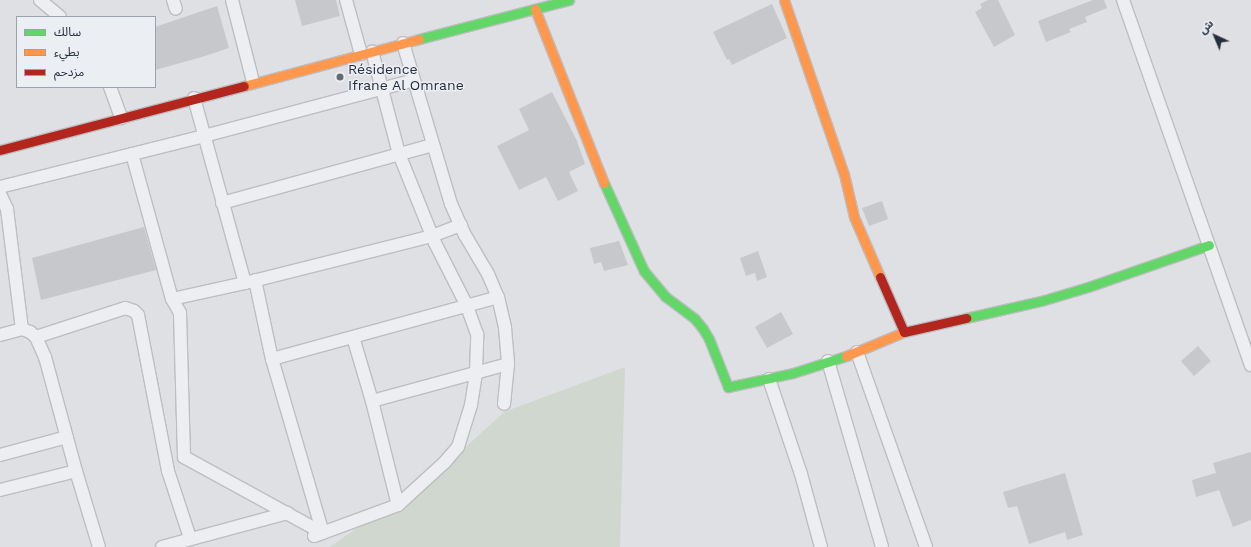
<!DOCTYPE html>
<html>
<head>
<meta charset="utf-8">
<style>
  body { margin:0 }
  #map { position:relative; width:1251px; height:547px; overflow:hidden; background:#dee0e3; font-family:"Work Sans","Noto Sans Arabic",sans-serif }
  div>[style] { position:absolute }
  .green>* { inset:0; background:#cfd7ce }
  .building>* { inset:0; background:#c6c8cc }
  .roads { filter:drop-shadow(1px 0 #bcbec1) drop-shadow(-1px 0 #bcbec1) drop-shadow(0 1px #bcbec1) drop-shadow(0 -1px #bcbec1) }
  .street>* { height:12px; margin:-6px; padding:0 6px; transform-origin:6px; border-radius:6px; background:#edeef1 }
  .fast>* { height:9px; margin:-4.5px; padding:0 4.5px; transform-origin:4.5px; border-radius:4.5px; background:#63d668 }
  .slow>* { height:9px; margin:-4.5px; padding:0 4.5px; transform-origin:4.5px; border-radius:4.5px; background:#ff974d }
  .jam>* { height:9px; margin:-4.5px; padding:0 4.5px; transform-origin:4.5px; border-radius:4.5px; background:#b3261e }
  .dots>* { width:11px; height:11px; translate:-50% -50%; box-sizing:border-box; border:2px solid #ebeff4; border-radius:50% }
  span { translate:-50% -50%; white-space:nowrap; text-align:center; line-height:1.15; -webkit-text-stroke:3px #ebeff4; paint-order:stroke }
  .poi-label { font-size:14px; color:#252e3d }
  .left { translate:0 -50%; text-align:left }
  .legend { position:absolute; left:16px; top:16px; width:140px; height:72px; box-sizing:border-box; background:#ebeff4; border:1px solid #9ca2ab; margin:0; padding:5px 7px; list-style:none; font-size:12px; color:#252e3d }
  .legend li { display:flex; align-items:center; gap:8px; height:20px }
  .legend b { width:20px; border:1px solid #9ca2ab }
  .north { position:absolute; left:1195px; top:16px; width:40px; height:40px; -webkit-text-stroke:3px #ebeff4; paint-order:stroke; rotate:316deg; font-size:11px; font-weight:700; line-height:16px; text-align:center; color:#252e3d }
  .north::after { content:''; display:block; margin:auto; width:14px; height:18px; background:#252e3d; clip-path:polygon(50% 0,100% 100%,50% 72%,0 100%) }
</style>
</head>
<body>
<div id="map">
  <div class="green">
    <div style="clip-path:polygon(625px 367px,620px 547px,330px 547px,444px 467px,504px 412px)"></div>
  </div>
  <div class="building">
    <div style="clip-path:polygon(295px 0,336px 0,340px 16px,302px 26px)"></div>
    <div style="clip-path:polygon(988px 0,998px 0,1015px 35px,994px 47px,975px 12px,982px 8px,980px 4px)"></div>
    <div style="clip-path:polygon(1093px 0,1104px 0,1107px 8px,1085px 17px,1087px 22px,1069px 29px,1071px 32px,1046px 42px,1038px 21px)"></div>
    <div style="clip-path:polygon(772px 4px,787px 38px,732px 65px,729px 59px,727px 60px,713px 32px)"></div>
    <div style="clip-path:polygon(217px 6px,229px 48px,202px 57px,155px 70px,155px 27px)"></div>
    <div style="clip-path:polygon(552px 92px,577px 141px,585px 164px,569px 172px,578px 191px,558px 201px,546px 177px,519px 190px,497px 146px,529px 130px,519px 109px)"></div>
    <div style="clip-path:polygon(882px 201px,888px 219px,869px 226px,862px 208px)"></div>
    <div style="clip-path:polygon(144px 227px,156px 270px,41px 300px,32px 258px)"></div>
    <div style="clip-path:polygon(619px 241px,628px 265px,604px 271px,601px 262px,594px 264px,590px 248px)"></div>
    <div style="clip-path:polygon(758px 251px,767px 277px,757px 281px,755px 273px,746px 276px,740px 258px)"></div>
    <div style="clip-path:polygon(781px 312px,793px 334px,767px 348px,755px 327px)"></div>
    <div style="clip-path:polygon(1198px 346px,1211px 361px,1194px 376px,1181px 361px)"></div>
    <div style="clip-path:polygon(1251px 452px,1251px 520px,1233px 527px,1219px 490px,1196px 497px,1192px 480px,1216px 473px,1213px 463px)"></div>
    <div style="clip-path:polygon(1065px 473px,1083px 535px,1067px 540px,1065px 532px,1029px 544px,1017px 506px,1008px 508px,1003px 492px)"></div>
  </div>
  <div class="roads">
    <div class="street">
      <div style="left:40px;top:0;width:26px;rotate:40deg"></div>
      <div style="left:173px;top:0;width:9px;rotate:72deg"></div>
      <div style="left:232px;top:0;width:85px;rotate:75.6deg"></div>
      <div style="left:346px;top:0;width:56px;rotate:74.5deg"></div>
      <div style="left:1123px;top:0;width:387px;rotate:70.7deg"></div>
      <div style="left:403px;top:43px;width:168px;rotate:73.4deg"></div>
      <div style="left:451px;top:204px;width:34px;rotate:66deg"></div>
      <div style="left:465px;top:235px;width:45px;rotate:59.5deg"></div>
      <div style="left:488px;top:274px;width:25px;rotate:67deg"></div>
      <div style="left:498px;top:297px;width:32px;rotate:77deg"></div>
      <div style="left:505px;top:328px;width:36px;rotate:85deg"></div>
      <div style="left:508px;top:364px;width:40px;rotate:95.7deg"></div>
      <div style="left:110px;top:87px;width:33px;rotate:70deg"></div>
      <div style="left:194px;top:98px;width:192px;rotate:74.6deg"></div>
      <div style="left:132px;top:154px;width:150px;rotate:74.6deg"></div>
      <div style="left:172px;top:299px;width:16px;rotate:60deg"></div>
      <div style="left:180px;top:313px;width:144px;rotate:88.4deg"></div>
      <div style="left:184px;top:457px;width:158px;rotate:28.7deg"></div>
      <div style="left:0;top:187px;width:210px;rotate:-14deg"></div>
      <div style="left:204px;top:136px;width:217px;rotate:-14.9deg"></div>
      <div style="left:0;top:194px;width:17px;rotate:65deg"></div>
      <div style="left:7px;top:209px;width:121px;rotate:82.9deg"></div>
      <div style="left:222px;top:203px;width:218px;rotate:-15.4deg"></div>
      <div style="left:255px;top:280px;width:81px;rotate:77.9deg"></div>
      <div style="left:272px;top:359px;width:181px;rotate:73.7deg"></div>
      <div style="left:172px;top:299px;width:75px;rotate:-12.4deg"></div>
      <div style="left:245px;top:283px;width:193px;rotate:-14.1deg"></div>
      <div style="left:432px;top:236px;width:31px;rotate:-21deg"></div>
      <div style="left:0;top:335px;width:23px;rotate:-15deg"></div>
      <div style="left:22px;top:329px;width:9px;rotate:21deg"></div>
      <div style="left:30px;top:332px;width:8px;rotate:40deg"></div>
      <div style="left:36px;top:337px;width:22px;rotate:66deg"></div>
      <div style="left:45px;top:357px;width:118px;rotate:74.8deg"></div>
      <div style="left:76px;top:471px;width:79px;rotate:73.2deg"></div>
      <div style="left:36px;top:337px;width:94px;rotate:-18deg"></div>
      <div style="left:125px;top:308px;width:9px;rotate:18deg"></div>
      <div style="left:134px;top:311px;width:6px;rotate:45deg"></div>
      <div style="left:138px;top:315px;width:159px;rotate:79.1deg"></div>
      <div style="left:168px;top:471px;width:71px;rotate:71.8deg"></div>
      <div style="left:353px;top:337px;width:67px;rotate:73.5deg"></div>
      <div style="left:372px;top:401px;width:107px;rotate:76deg"></div>
      <div style="left:857px;top:352px;width:207px;rotate:70.5deg"></div>
      <div style="left:272px;top:359px;width:234px;rotate:-15.3deg"></div>
      <div style="left:828px;top:361px;width:194px;rotate:73.8deg"></div>
      <div style="left:769px;top:379px;width:100px;rotate:71.4deg"></div>
      <div style="left:801px;top:474px;width:76px;rotate:74.7deg"></div>
      <div style="left:372px;top:401px;width:141px;rotate:-15.2deg"></div>
      <div style="left:0;top:455px;width:69px;rotate:-15deg"></div>
      <div style="left:0;top:490px;width:78px;rotate:-14deg"></div>
      <div style="left:314px;top:536px;width:90px;rotate:-20.3deg"></div>
      <div style="left:398px;top:505px;width:62px;rotate:-42.4deg"></div>
      <div style="left:444px;top:463px;width:21px;rotate:-49deg"></div>
      <div style="left:458px;top:447px;width:44px;rotate:-72.8deg"></div>
      <div style="left:471px;top:405px;width:33px;rotate:-81deg"></div>
      <div style="left:476px;top:372px;width:38px;rotate:-88deg"></div>
      <div style="left:477px;top:334px;width:30px;rotate:-110deg"></div>
      <div style="left:467px;top:306px;width:71px;rotate:-116.9deg"></div>
      <div style="left:435px;top:243px;width:96px;rotate:-112deg"></div>
      <div style="left:399px;top:154px;width:106px;rotate:-104.7deg"></div>
      <div style="left:162px;top:547px;width:130px;rotate:-15.2deg"></div>
    </div>
    <div class="fast">
      <div style="left:419px;top:39px;width:155px;rotate:-14.6deg"></div>
      <div style="left:604px;top:183px;width:97px;rotate:65.6deg"></div>
      <div style="left:644px;top:271px;width:34px;rotate:50deg"></div>
      <div style="left:666px;top:297px;width:36px;rotate:37deg"></div>
      <div style="left:695px;top:319px;width:13px;rotate:51deg"></div>
      <div style="left:703px;top:329px;width:12px;rotate:59deg"></div>
      <div style="left:709px;top:339px;width:52px;rotate:68.4deg"></div>
      <div style="left:728px;top:387px;width:66px;rotate:-12.2deg"></div>
      <div style="left:793px;top:373px;width:56px;rotate:-17.8deg"></div>
      <div style="left:966px;top:318px;width:77px;rotate:-12.8deg"></div>
      <div style="left:1041px;top:301px;width:49px;rotate:-16.6deg"></div>
      <div style="left:1088px;top:287px;width:128px;rotate:-19.1deg"></div>
    </div>
    <div class="slow">
      <div style="left:784px;top:0;width:184px;rotate:71deg"></div>
      <div style="left:844px;top:174px;width:44px;rotate:76.9deg"></div>
      <div style="left:854px;top:217px;width:65px;rotate:66.6deg"></div>
      <div style="left:535px;top:9px;width:187px;rotate:68.4deg"></div>
      <div style="left:244px;top:86px;width:181px;rotate:-15deg"></div>
      <div style="left:846px;top:356px;width:63px;rotate:-22.5deg"></div>
    </div>
    <div class="jam">
      <div style="left:0;top:150px;width:252px;rotate:-14.7deg"></div>
      <div style="left:880px;top:277px;width:60px;rotate:66.4deg"></div>
      <div style="left:904px;top:332px;width:64px;rotate:-12.7deg"></div>
    </div>
  </div>
  <div class="dots">
    <div style="left:340px;top:77px;background:#666c77"></div>
  </div>
  <div class="poi-label">
    <span class="left" style="left:348px;top:77px">Résidence<br>Ifrane Al Omrane</span>
  </div>
  <ul class="legend">
  <li><b style="height:5px;background:#63d668"></b>سالك</li>
  <li><b style="height:5px;background:#ff974d"></b>بطيء</li>
  <li><b style="height:5px;background:#b3261e"></b>مزدحم</li>
  </ul>
  <div class="north">ش</div>
</div>
</body>
</html>
